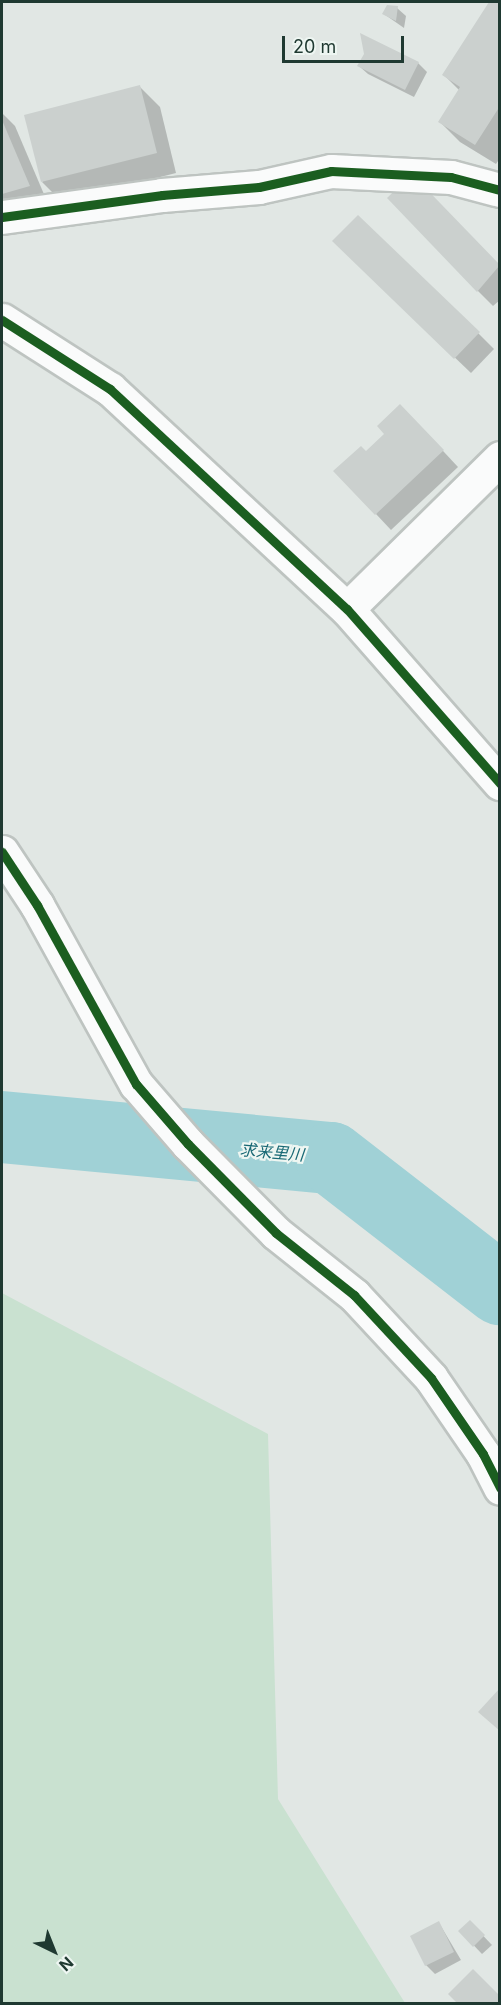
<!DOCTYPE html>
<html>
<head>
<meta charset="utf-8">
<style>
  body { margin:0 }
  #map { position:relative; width:501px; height:2005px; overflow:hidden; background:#e1e7e4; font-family:Inter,"Noto Sans JP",sans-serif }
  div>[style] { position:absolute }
  .green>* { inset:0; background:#c9e1d0 }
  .shadow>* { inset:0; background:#0003 }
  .river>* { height:72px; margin:-36px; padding:0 36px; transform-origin:36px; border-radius:36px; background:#a0d1d6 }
  .building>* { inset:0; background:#cbd0ce }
  .roads { filter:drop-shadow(2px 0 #bec4c1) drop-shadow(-2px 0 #bec4c1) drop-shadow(0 2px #bec4c1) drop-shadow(0 -2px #bec4c1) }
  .street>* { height:33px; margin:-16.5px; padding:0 16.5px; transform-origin:16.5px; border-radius:16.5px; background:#fafbfb }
  .cycleway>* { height:9px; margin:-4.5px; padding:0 4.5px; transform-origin:4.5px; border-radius:4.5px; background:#1b5e20 }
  span { translate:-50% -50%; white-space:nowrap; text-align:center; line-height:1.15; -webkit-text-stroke:4.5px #eef6f2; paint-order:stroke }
  .water-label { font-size:16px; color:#196975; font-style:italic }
  .frame { position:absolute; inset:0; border:3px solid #1f3931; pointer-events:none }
  .north { position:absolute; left:24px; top:1921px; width:60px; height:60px; -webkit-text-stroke:4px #eef6f2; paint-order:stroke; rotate:137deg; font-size:16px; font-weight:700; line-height:24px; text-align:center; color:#1f3931 }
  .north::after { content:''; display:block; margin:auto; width:21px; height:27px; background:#1f3931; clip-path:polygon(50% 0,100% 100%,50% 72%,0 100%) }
  .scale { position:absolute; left:282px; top:36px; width:122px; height:27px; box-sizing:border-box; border:3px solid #1f3931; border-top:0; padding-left:8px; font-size:18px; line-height:21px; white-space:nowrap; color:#1f3931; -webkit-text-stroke:4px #eef6f2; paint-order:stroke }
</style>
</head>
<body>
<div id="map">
  <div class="green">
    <div style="clip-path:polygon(2px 1293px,268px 1434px,278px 1799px,405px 2003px,2px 2003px)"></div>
  </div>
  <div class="shadow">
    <div style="clip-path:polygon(491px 2px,500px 2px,500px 158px,496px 164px,460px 142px,440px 122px,460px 91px,444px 75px)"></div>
    <div style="clip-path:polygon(397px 8px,406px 16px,404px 28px,384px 14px)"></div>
    <div style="clip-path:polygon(365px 54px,418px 63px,427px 72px,414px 97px,368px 74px,359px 66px)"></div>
    <div style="clip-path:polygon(140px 87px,160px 107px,176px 173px,62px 202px,42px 182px)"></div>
    <div style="clip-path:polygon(2px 113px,15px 126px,49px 206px,2px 219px)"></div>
    <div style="clip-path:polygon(428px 192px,500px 266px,500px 300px,493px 306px,478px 291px)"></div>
    <div style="clip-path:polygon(350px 257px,478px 333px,494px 349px,471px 373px)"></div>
    <div style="clip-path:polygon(416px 422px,458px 467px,391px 530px,376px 514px)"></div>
    <div style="clip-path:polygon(470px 1922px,492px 1945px,482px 1954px,460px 1931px)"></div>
    <div style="clip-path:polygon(439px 1923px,461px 1960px,435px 1974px,426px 1965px)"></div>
  </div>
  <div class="river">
    <div style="left:2px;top:1127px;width:330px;rotate:5.4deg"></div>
    <div style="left:331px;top:1158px;width:214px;rotate:37.8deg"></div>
  </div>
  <div class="building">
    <div style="clip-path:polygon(489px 2px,500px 2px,500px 106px,475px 145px,438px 122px,460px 87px,442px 75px)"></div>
    <div style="clip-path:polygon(387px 5px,398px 6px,396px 21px,382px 14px)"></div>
    <div style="clip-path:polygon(360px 33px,419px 62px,405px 90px,357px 66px,364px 54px)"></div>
    <div style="clip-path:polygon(140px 85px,157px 153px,41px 182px,24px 115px)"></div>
    <div style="clip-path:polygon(2px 120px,30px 186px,2px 194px)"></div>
    <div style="clip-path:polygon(412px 174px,500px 265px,477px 292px,387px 198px)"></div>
    <div style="clip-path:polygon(358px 215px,480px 332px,454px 359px,332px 241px)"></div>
    <div style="clip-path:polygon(400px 404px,444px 450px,375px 515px,333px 471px,361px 446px,366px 451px,384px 434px,377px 426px)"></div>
    <div style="clip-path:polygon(500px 1688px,500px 1731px,478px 1712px)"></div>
    <div style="clip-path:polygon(470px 1920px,485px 1935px,473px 1947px,458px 1931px)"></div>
    <div style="clip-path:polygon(439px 1921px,454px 1952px,425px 1966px,410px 1936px)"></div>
    <div style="clip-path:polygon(473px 1969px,500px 1996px,500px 2004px,458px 2004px,448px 1994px)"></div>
  </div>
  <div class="roads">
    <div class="street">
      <div style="left:2px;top:217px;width:162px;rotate:-7.8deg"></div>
      <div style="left:162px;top:195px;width:97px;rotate:-4.7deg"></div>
      <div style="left:259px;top:187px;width:74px;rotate:-12.5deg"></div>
      <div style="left:331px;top:171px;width:120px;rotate:2.9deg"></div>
      <div style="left:451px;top:177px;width:51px;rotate:14.9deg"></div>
      <div style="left:2px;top:320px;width:128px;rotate:32.6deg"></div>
      <div style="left:110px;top:389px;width:323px;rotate:42.9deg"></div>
      <div style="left:347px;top:609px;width:232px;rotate:48.7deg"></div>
      <div style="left:347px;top:609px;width:215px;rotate:-44.6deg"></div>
      <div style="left:2px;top:852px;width:64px;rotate:56.6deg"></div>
      <div style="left:37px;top:905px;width:205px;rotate:61.1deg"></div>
      <div style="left:136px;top:1084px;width:79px;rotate:49.1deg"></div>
      <div style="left:188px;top:1144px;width:125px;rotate:45.3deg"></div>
      <div style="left:276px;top:1233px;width:100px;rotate:38.5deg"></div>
      <div style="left:354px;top:1295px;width:113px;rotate:47.1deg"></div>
      <div style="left:431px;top:1378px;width:92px;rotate:55.6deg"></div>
      <div style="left:483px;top:1454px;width:38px;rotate:63deg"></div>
    </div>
  </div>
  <div class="cycleway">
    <div style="left:2px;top:217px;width:162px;rotate:-7.8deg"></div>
    <div style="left:162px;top:195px;width:97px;rotate:-4.7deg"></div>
    <div style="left:259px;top:187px;width:74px;rotate:-12.5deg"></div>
    <div style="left:331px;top:171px;width:120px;rotate:2.9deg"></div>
    <div style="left:451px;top:177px;width:51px;rotate:14.9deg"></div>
    <div style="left:2px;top:320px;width:128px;rotate:32.6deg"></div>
    <div style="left:110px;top:389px;width:323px;rotate:42.9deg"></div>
    <div style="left:347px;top:609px;width:232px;rotate:48.7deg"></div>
    <div style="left:2px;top:852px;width:64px;rotate:56.6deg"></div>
    <div style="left:37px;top:905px;width:205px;rotate:61.1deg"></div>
    <div style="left:136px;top:1084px;width:79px;rotate:49.1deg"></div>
    <div style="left:188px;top:1144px;width:125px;rotate:45.3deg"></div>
    <div style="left:276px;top:1233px;width:100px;rotate:38.5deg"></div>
    <div style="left:354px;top:1295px;width:113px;rotate:47.1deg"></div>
    <div style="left:431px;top:1378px;width:92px;rotate:55.6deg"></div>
    <div style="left:483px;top:1454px;width:38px;rotate:63deg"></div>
  </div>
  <div class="water-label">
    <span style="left:272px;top:1152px;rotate:5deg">求来里川</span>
  </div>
  <div class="frame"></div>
  <div class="north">N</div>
  <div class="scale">20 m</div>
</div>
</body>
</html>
